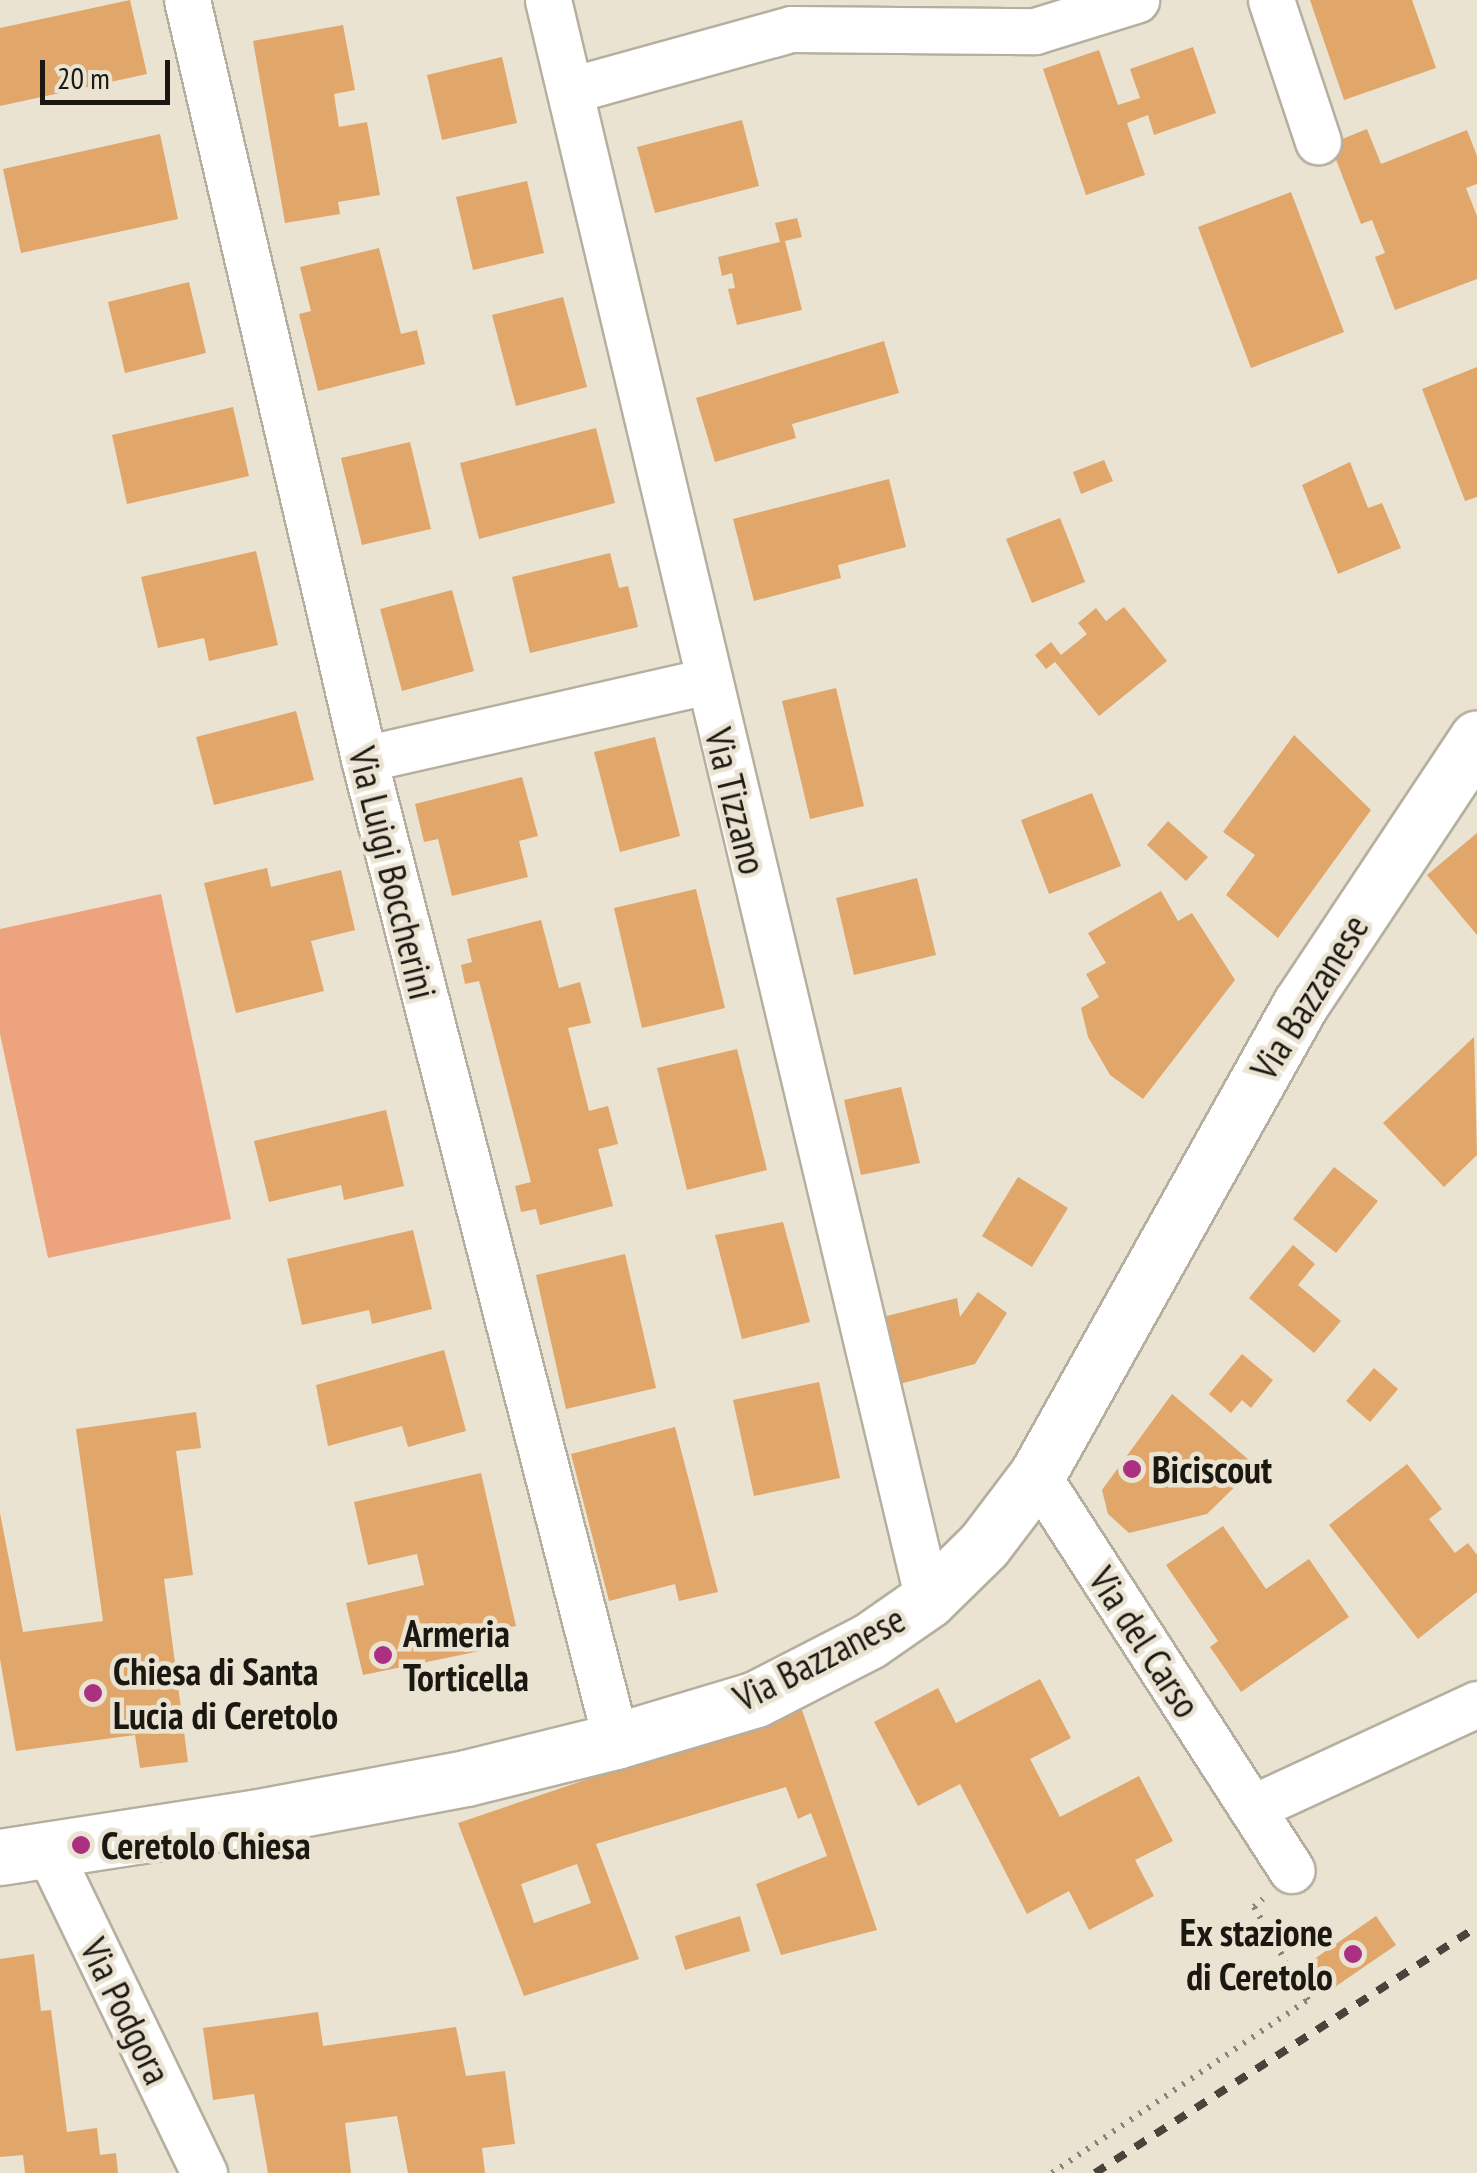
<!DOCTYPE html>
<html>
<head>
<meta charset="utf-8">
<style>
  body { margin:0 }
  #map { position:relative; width:1477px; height:2173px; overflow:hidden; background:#eae3d2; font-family:"PT Sans Narrow",sans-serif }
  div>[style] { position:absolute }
  .green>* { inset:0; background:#eea37f }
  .building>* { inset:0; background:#e0a66a }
  .path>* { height:6px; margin-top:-3px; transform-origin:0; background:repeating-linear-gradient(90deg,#898478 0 2.5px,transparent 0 10.5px) }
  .roads { filter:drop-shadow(2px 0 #b6af9f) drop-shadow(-2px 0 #b6af9f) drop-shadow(0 2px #b6af9f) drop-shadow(0 -2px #b6af9f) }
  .minor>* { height:45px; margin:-22.5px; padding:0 22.5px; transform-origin:22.5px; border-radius:22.5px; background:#fff }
  .major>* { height:55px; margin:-27.5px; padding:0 27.5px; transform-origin:27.5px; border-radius:27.5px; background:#fff }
  .rail>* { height:8px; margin-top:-4px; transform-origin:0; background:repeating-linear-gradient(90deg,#48443c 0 12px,transparent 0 24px) }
  .dots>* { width:28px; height:28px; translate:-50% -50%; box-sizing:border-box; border:5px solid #eae3d2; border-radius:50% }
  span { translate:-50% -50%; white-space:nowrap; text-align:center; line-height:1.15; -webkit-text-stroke:9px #eae3d2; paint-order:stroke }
  .street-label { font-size:38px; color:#1b1812 }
  .poi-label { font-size:38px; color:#1b1812; font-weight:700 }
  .left { translate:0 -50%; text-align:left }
  .right { translate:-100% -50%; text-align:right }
  .scale { position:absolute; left:40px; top:60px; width:130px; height:45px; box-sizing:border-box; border:5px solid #1b1812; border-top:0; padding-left:12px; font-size:30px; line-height:35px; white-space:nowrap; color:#1b1812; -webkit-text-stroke:8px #eae3d2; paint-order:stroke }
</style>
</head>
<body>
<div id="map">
  <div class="green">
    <div style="clip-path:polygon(161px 894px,231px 1219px,48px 1258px,0 1034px,0 929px)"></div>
  </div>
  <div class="building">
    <div style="clip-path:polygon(130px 0,147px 74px,0 106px,0 28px)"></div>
    <div style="clip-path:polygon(1310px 0,1412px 0,1436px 68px,1344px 100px)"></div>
    <div style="clip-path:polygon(343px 25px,355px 90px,334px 94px,339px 127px,367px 122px,380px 195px,338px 202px,340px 214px,285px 223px,253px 41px)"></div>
    <div style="clip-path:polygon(1193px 47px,1216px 113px,1154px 135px,1148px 115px,1127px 123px,1145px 175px,1086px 195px,1043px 69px,1099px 50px,1118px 105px,1140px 98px,1130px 69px)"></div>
    <div style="clip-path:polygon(502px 57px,517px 123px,442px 140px,427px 75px)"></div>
    <div style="clip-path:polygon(742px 120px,759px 186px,655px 213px,637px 147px)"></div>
    <div style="clip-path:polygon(1367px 129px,1381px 164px,1467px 130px,1477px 156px,1477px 184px,1466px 188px,1477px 216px,1477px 279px,1395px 310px,1375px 257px,1385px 253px,1372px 220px,1361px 224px,1330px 144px)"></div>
    <div style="clip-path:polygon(160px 134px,178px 219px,21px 253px,3px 169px)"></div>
    <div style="clip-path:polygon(527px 181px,544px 253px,473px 270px,456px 197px)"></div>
    <div style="clip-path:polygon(1291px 192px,1344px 332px,1251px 368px,1198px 227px)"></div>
    <div style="clip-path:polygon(797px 218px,802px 237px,785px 241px,802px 310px,737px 325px,728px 289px,735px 288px,732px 273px,722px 276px,718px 257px,780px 242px,775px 223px)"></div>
    <div style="clip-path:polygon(379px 248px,401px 334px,417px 330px,425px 364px,318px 391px,299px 314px,311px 311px,300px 267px)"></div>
    <div style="clip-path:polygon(189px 282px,206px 353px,125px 373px,108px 302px)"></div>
    <div style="clip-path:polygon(563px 297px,587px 387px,516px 406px,492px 315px)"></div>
    <div style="clip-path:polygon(884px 341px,899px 393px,792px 424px,796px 438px,715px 462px,696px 398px)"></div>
    <div style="clip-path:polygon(1477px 367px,1477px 497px,1465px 501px,1422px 389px)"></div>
    <div style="clip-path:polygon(233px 407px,249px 476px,127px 504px,112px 435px)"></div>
    <div style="clip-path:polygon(596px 428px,615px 503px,479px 539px,460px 463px)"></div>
    <div style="clip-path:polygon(410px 442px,431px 529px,362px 545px,341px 458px)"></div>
    <div style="clip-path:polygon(1104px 460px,1113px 481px,1081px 494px,1073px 472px)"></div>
    <div style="clip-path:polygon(1350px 462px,1368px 508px,1382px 503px,1401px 548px,1338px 574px,1302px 485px)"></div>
    <div style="clip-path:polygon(889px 479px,906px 547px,838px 565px,841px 578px,754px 601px,733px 519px)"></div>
    <div style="clip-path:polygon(1060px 518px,1085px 582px,1032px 603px,1006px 539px)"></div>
    <div style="clip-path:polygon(256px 551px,278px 645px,209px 661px,204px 638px,158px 648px,141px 577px)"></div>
    <div style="clip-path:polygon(610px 553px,619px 588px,628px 586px,638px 627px,530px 653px,512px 577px)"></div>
    <div style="clip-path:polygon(452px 590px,474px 671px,402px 691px,380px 609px)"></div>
    <div style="clip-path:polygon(1124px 607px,1167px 661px,1099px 716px,1055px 662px,1046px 669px,1035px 655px,1051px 642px,1061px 655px,1087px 634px,1078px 623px,1096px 608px,1106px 621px)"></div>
    <div style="clip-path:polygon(836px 688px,864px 806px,810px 819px,782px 701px)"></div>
    <div style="clip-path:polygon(296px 711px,314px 780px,214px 805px,196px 737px)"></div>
    <div style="clip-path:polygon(1294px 735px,1371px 810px,1278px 938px,1226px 895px,1255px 855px,1223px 832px)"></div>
    <div style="clip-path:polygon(655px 737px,680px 836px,620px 852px,594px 752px)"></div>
    <div style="clip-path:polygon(522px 777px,538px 836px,519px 841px,528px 877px,452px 896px,438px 839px,424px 842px,415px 804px)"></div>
    <div style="clip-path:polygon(1092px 793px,1121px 866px,1049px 894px,1021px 820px)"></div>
    <div style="clip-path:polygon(1168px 821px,1208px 857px,1186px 881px,1147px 845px)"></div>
    <div style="clip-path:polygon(1477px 833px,1477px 935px,1427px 875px)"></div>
    <div style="clip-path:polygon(267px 868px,271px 887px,341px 870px,355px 930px,311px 941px,324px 991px,236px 1013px,204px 883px)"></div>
    <div style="clip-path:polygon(917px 878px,936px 955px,854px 975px,836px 898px)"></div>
    <div style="clip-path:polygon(696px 889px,725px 1008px,642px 1028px,614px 908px)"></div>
    <div style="clip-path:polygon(1161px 891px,1178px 921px,1192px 913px,1235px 980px,1143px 1099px,1110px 1075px,1088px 1037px,1081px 1008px,1099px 997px,1086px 974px,1106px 963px,1088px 933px)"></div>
    <div style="clip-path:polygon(541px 920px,559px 988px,580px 982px,591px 1023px,568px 1028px,589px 1111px,608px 1106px,618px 1144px,598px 1149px,613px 1206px,540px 1225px,536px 1209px,521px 1212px,515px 1186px,531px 1182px,479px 981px,465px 984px,461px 965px,472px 962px,467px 939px)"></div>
    <div style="clip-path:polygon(1474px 1037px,1477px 1155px,1444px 1187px,1383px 1123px)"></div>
    <div style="clip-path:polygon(737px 1049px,767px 1170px,687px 1190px,657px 1068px)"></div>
    <div style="clip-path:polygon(901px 1087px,920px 1163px,861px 1175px,844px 1100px)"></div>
    <div style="clip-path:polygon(386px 1110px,404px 1186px,344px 1200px,341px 1185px,269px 1202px,254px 1141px)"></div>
    <div style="clip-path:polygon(1334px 1167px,1378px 1201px,1336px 1253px,1293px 1219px)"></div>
    <div style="clip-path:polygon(1018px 1177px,1068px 1208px,1032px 1267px,982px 1236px)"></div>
    <div style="clip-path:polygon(783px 1222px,810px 1322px,742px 1339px,715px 1235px)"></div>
    <div style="clip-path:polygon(413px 1230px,432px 1309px,372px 1324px,369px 1310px,302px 1325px,287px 1259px)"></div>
    <div style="clip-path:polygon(1293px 1245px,1315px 1264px,1298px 1285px,1341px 1321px,1314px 1353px,1249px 1298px)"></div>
    <div style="clip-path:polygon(625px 1254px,656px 1388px,566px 1409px,536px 1275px)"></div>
    <div style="clip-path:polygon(978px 1292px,1007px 1313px,975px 1364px,896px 1385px,879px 1318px,957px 1298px,960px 1317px)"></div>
    <div style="clip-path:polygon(444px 1350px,466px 1431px,408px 1447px,402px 1426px,328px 1446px,316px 1385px)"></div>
    <div style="clip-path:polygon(1242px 1354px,1273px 1380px,1251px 1408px,1242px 1400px,1231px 1413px,1209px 1394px)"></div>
    <div style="clip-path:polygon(1374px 1368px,1398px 1389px,1370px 1422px,1346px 1401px)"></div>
    <div style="clip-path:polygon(819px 1382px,840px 1478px,754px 1496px,733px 1400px)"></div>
    <div style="clip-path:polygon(1172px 1394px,1256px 1466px,1207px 1514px,1129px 1533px,1108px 1514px,1102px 1490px)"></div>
    <div style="clip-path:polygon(196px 1412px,201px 1448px,176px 1451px,193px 1575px,164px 1579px,188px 1762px,140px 1768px,135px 1735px,16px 1751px,0 1659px,0 1513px,23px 1632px,103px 1621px,76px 1429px)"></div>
    <div style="clip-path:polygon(675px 1427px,718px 1592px,679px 1601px,675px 1584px,609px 1601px,571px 1454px)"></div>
    <div style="clip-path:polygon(1407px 1464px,1442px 1509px,1429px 1519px,1455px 1553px,1468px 1543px,1477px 1555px,1477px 1592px,1418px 1639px,1329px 1525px)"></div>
    <div style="clip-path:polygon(481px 1473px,516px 1626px,496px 1630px,500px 1647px,363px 1675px,346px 1603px,424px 1585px,417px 1554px,368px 1565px,354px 1502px)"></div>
    <div style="clip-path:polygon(1223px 1526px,1266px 1589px,1309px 1559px,1349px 1617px,1241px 1692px,1210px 1647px,1218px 1641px,1166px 1565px)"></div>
    <div style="clip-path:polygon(1040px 1679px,1071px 1738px,1030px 1759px,1060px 1817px,1139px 1776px,1173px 1841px,1135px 1860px,1154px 1896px,1089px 1930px,1069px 1891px,1027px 1914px,960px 1784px,918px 1806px,874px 1722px,938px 1688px,956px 1723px)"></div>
    <div style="clip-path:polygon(evenodd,801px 1707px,877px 1930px,781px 1955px,756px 1884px,827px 1856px,811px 1813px,798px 1819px,786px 1787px,596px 1844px,639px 1959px,524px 1996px,458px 1823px,801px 1707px,577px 1864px,591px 1903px,534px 1923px,521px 1884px,577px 1864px)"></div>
    <div style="clip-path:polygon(740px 1916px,750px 1951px,685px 1970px,675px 1936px)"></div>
    <div style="clip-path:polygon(1376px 1916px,1396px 1945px,1329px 1991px,1310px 1962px)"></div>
    <div style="clip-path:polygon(34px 1954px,41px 2011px,51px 2010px,67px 2132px,97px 2128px,100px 2155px,116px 2153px,118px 2173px,25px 2173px,23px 2155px,0 2157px,0 1959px)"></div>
    <div style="clip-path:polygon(318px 2012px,323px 2046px,456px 2027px,466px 2076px,505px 2071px,515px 2144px,482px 2148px,485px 2173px,408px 2173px,397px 2116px,345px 2123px,351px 2173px,268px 2173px,254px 2094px,213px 2100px,203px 2028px)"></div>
  </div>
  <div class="path">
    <div style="left:1052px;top:2173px;width:309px;rotate:-34.1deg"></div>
    <div style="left:1308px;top:2000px;width:108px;rotate:-120.1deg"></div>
    <div style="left:1254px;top:1907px;width:12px;rotate:-42deg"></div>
  </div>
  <div class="roads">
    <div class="minor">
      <div style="left:187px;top:0;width:779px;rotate:76.87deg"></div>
      <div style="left:364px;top:759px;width:1014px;rotate:75.61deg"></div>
      <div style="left:548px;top:0;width:1645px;rotate:76.64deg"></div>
      <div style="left:1271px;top:0;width:149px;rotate:71.6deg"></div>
      <div style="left:571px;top:90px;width:228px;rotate:-15.5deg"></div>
      <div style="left:791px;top:29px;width:244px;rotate:0.5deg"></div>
      <div style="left:1035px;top:31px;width:106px;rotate:-17.1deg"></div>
      <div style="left:364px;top:759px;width:352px;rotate:-12.8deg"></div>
      <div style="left:1037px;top:1475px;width:470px;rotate:57.2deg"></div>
      <div style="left:1252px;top:1808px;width:248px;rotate:-24.8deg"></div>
      <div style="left:48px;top:1850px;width:359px;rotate:64.2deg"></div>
    </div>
    <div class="major">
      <div style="left:0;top:1857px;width:256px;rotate:-8.8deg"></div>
      <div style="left:253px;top:1818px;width:217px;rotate:-10.6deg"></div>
      <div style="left:466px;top:1778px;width:154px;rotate:-13.9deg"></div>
      <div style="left:616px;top:1741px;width:146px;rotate:-16.7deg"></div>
      <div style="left:756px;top:1699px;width:127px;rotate:-27.2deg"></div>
      <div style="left:869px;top:1641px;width:72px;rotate:-34.8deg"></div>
      <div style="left:928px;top:1600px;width:78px;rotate:-44.5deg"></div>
      <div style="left:984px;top:1545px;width:88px;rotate:-52.9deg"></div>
      <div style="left:1037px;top:1475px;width:539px;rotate:-60.77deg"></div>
      <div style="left:1300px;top:1005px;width:320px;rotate:-56.4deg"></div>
    </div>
  </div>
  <div class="rail">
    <div style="left:1095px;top:2173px;width:454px;rotate:-32.8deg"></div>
  </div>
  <div class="dots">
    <div style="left:1132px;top:1469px;background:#ac3081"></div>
    <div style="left:383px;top:1655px;background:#ac3081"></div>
    <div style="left:93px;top:1693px;background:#ac3081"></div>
    <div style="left:81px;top:1845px;background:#ac3081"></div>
    <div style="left:1353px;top:1954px;background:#ac3081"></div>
  </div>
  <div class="street-label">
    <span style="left:736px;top:801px;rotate:76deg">Via Tizzano</span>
    <span style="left:393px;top:873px;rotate:76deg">Via Luigi Boccherini</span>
    <span style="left:1309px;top:997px;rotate:-58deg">Via Bazzanese</span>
    <span style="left:1145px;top:1642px;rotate:57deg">Via del Carso</span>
    <span style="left:819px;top:1658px;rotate:-27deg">Via Bazzanese</span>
    <span style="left:126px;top:2011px;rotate:64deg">Via Podgora</span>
  </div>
  <div class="poi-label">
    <span class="left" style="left:1152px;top:1469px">Biciscout</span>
    <span class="left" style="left:403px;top:1655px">Armeria<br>Torticella</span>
    <span class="left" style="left:113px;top:1693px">Chiesa di Santa<br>Lucia di Ceretolo</span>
    <span class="left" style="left:101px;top:1845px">Ceretolo Chiesa</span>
    <span class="right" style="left:1333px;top:1954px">Ex stazione<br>di Ceretolo</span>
  </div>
  <div class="scale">20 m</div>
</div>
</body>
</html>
